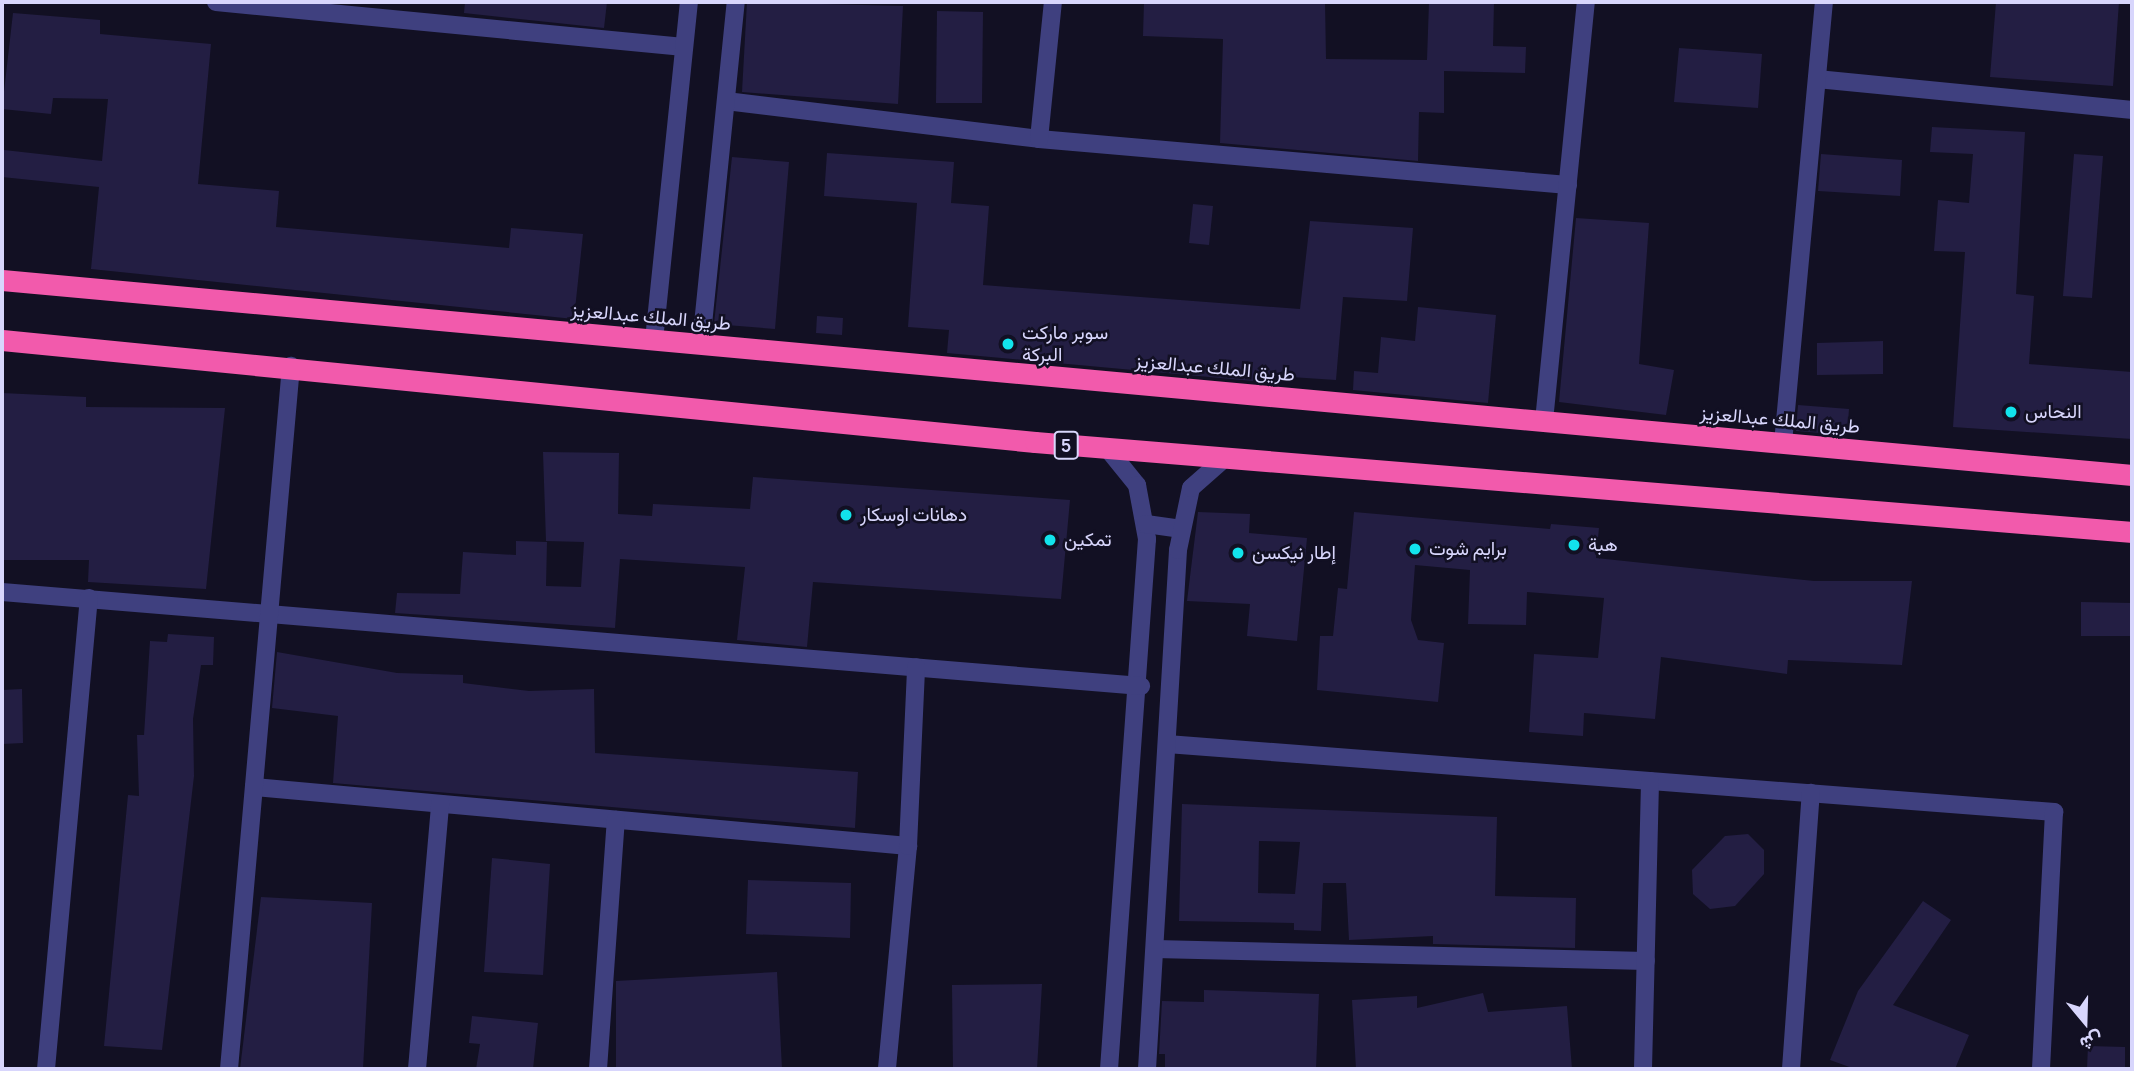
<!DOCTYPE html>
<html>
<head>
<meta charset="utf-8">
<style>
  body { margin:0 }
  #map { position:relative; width:2134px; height:1071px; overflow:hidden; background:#121023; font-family:Manrope,Vazirmatn,sans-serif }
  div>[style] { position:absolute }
  .building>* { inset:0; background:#231e43 }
  .street>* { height:18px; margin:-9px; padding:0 9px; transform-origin:9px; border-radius:9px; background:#3f407f }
  .highway>* { height:21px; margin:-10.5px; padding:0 10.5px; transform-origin:10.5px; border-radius:10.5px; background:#f25aac }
  .dots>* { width:19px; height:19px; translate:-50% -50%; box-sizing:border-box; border:4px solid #121023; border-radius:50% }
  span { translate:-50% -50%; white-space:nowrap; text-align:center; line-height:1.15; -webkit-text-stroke:5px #121023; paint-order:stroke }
  .shield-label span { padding:2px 5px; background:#121023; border:2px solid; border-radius:5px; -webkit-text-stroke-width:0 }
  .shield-label { font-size:18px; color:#d8d6fc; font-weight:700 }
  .street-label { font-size:19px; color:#d8d6fc }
  .poi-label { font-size:19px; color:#d8d6fc }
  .left { translate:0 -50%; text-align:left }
  .frame { position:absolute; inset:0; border:4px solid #d8d6fc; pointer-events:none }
  .north { position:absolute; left:2050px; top:987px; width:70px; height:70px; -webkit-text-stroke:5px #121023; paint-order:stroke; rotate:161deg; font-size:19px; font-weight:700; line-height:28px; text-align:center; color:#d8d6fc }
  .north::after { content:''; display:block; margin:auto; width:24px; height:32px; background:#d8d6fc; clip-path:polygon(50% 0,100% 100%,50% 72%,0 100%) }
</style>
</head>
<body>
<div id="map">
  <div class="building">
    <div style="clip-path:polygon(465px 2px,607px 2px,604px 28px,464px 13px)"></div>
    <div style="clip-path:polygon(747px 2px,903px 6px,898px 104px,742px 92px)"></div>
    <div style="clip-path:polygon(1144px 2px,1325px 2px,1326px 59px,1427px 60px,1429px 2px,1494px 2px,1493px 46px,1526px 47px,1525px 73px,1444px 71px,1444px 113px,1419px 112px,1418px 161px,1220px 143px,1223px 39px,1143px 36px)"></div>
    <div style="clip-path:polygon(1996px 2px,2119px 2px,2113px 86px,1990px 77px)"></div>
    <div style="clip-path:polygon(937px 11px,983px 12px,982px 103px,936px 103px)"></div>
    <div style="clip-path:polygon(13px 13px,100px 20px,100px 34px,211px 44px,198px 184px,279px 191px,276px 227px,509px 248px,511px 228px,583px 234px,574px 319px,91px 269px,99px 187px,2px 177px,2px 167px,4px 150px,102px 161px,108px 99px,53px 98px,51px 114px,2px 109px)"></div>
    <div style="clip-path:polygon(1679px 48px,1762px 54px,1758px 108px,1674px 102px)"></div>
    <div style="clip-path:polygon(1932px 127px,2025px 132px,2016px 294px,2034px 296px,2029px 364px,2132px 372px,2132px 439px,1953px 427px,1965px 252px,1934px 251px,1938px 200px,1969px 203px,1973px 154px,1930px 152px)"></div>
    <div style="clip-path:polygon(827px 153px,954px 162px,951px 203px,989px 206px,983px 285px,1300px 309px,1310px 221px,1413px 228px,1407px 301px,1343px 297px,1336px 380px,1276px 376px,1275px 383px,947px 353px,949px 330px,908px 327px,917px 203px,824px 196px)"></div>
    <div style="clip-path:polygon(1821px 154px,1902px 160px,1900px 196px,1818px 191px)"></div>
    <div style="clip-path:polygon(2074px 154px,2103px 156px,2092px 298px,2063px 296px)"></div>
    <div style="clip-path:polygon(732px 157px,789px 162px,775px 329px,714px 324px)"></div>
    <div style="clip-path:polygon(1193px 204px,1213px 206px,1209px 245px,1189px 243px)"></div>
    <div style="clip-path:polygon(1576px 218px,1649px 223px,1639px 364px,1674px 370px,1666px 415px,1559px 402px)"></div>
    <div style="clip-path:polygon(1418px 307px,1496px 315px,1488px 403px,1353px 390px,1354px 371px,1378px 373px,1381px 337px,1415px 341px)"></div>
    <div style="clip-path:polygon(817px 316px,843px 318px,842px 335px,816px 333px)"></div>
    <div style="clip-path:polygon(1883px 341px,1883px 374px,1817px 375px,1817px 343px)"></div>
    <div style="clip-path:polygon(2px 393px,86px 397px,86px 407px,225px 408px,206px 589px,88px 582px,89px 560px,2px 560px)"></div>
    <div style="clip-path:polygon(1798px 405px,1849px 409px,1847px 435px,1796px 431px)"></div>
    <div style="clip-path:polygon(543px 452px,619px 453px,618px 514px,652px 516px,653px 504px,750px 509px,753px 477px,1070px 500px,1061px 599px,813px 582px,807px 647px,737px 640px,745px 567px,620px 559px,615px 628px,395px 613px,397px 593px,460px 594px,463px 552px,516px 555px,516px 541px,547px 542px,546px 586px,581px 587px,584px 542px,546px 541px)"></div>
    <div style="clip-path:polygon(1198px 512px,1250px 514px,1249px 533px,1307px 538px,1297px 641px,1247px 636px,1250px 604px,1187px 601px)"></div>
    <div style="clip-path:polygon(1354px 512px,1550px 529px,1551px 524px,1599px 528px,1596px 558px,1814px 581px,1912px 581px,1902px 665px,1788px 660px,1787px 674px,1661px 657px,1655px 719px,1584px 713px,1583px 736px,1529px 732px,1534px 654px,1598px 658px,1604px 598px,1527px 592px,1526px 625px,1468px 624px,1470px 570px,1415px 565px,1411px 620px,1418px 640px,1444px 643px,1438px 702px,1317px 690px,1320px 636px,1333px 636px,1338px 588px,1347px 589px)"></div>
    <div style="clip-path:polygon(2081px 602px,2132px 603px,2132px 636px,2081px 636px)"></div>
    <div style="clip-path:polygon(168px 634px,214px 637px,213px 665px,201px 665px,193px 719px,194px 776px,162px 1050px,104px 1046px,128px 795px,139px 796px,137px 735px,144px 735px,150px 641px,167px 642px)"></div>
    <div style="clip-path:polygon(277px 652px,397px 673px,463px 675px,463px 683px,529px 691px,594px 689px,595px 753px,858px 772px,855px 828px,333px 783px,338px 716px,272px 708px)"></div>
    <div style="clip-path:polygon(22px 689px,23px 743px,2px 744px,2px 690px)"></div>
    <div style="clip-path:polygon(evenodd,1182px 804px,1497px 817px,1495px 896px,1576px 898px,1575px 948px,1433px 944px,1433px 936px,1349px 940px,1346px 883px,1323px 883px,1321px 931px,1294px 930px,1294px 923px,1179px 921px,1182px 804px,1259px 841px,1300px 842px,1295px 894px,1258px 893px,1259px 841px)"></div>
    <div style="clip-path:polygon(1748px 834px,1764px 850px,1764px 874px,1735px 906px,1710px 909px,1693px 894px,1692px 870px,1725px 836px)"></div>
    <div style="clip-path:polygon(492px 858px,550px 864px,543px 975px,484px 972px)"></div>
    <div style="clip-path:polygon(748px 880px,851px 883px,850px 938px,746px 934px)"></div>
    <div style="clip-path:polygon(261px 897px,372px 903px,363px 1069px,240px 1069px)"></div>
    <div style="clip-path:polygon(1923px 901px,1951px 920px,1893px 1005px,1969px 1035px,1955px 1069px,1855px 1069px,1830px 1060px,1858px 991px)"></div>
    <div style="clip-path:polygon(777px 972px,782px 1069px,616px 1069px,616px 981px)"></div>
    <div style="clip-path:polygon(1042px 984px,1037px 1069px,953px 1069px,952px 985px)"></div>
    <div style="clip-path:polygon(1204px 990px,1319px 994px,1316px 1069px,1165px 1069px,1165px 1054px,1159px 1054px,1162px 1001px,1204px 1002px)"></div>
    <div style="clip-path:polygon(1483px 993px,1488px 1012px,1567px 1006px,1572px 1069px,1356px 1069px,1352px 1000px,1417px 996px,1417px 1008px)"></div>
    <div style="clip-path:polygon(472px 1016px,538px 1023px,533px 1069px,476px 1069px,480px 1044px,469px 1043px)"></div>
    <div style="clip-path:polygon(2088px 1046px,2125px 1047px,2125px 1069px,2087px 1069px)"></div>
  </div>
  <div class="street">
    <div style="left:216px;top:2px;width:470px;rotate:5.5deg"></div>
    <div style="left:1817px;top:79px;width:317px;rotate:5.6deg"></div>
    <div style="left:726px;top:101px;width:315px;rotate:6.9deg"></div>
    <div style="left:1039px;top:139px;width:531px;rotate:4.97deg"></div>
    <div style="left:1039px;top:139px;width:138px;rotate:-84.2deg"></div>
    <div style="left:654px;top:340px;width:340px;rotate:-84.1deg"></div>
    <div style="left:701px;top:344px;width:344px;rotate:-84.2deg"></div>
    <div style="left:1544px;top:421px;width:421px;rotate:-84.3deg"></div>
    <div style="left:1783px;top:443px;width:443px;rotate:-84.7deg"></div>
    <div style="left:1107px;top:448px;width:48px;rotate:51deg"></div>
    <div style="left:1137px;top:485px;width:55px;rotate:79.5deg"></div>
    <div style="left:1147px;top:539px;width:531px;rotate:94.1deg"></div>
    <div style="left:1146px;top:524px;width:36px;rotate:8deg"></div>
    <div style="left:2px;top:592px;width:1143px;rotate:4.72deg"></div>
    <div style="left:1167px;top:744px;width:890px;rotate:4.38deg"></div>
    <div style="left:2054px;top:812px;width:257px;rotate:92.9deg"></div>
    <div style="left:254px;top:787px;width:657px;rotate:5.15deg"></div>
    <div style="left:908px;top:846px;width:224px;rotate:95.4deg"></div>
    <div style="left:908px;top:846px;width:179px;rotate:-87.4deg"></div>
    <div style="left:1155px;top:949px;width:491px;rotate:1.4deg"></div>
    <div style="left:46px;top:1069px;width:473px;rotate:-84.8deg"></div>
    <div style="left:229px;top:1069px;width:706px;rotate:-84.96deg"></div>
    <div style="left:417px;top:1069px;width:266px;rotate:-85deg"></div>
    <div style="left:598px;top:1069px;width:250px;rotate:-85.9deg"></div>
    <div style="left:1147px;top:1069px;width:520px;rotate:-86.58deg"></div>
    <div style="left:1178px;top:550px;width:63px;rotate:-78.2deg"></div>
    <div style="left:1191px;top:488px;width:45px;rotate:-41.4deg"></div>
    <div style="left:1643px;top:1069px;width:288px;rotate:-88.6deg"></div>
    <div style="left:1791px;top:1069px;width:277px;rotate:-85.9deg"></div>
  </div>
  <div class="highway">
    <div style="left:2px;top:280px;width:2139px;rotate:5.23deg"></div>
    <div style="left:2px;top:340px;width:1038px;rotate:5.64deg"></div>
    <div style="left:1035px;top:442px;width:1101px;rotate:4.69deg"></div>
  </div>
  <div class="dots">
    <div style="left:1008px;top:344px;background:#12e3ec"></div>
    <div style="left:2011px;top:412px;background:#12e3ec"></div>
    <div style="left:846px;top:515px;background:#12e3ec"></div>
    <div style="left:1050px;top:540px;background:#12e3ec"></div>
    <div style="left:1574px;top:545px;background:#12e3ec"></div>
    <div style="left:1415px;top:549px;background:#12e3ec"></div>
    <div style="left:1238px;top:553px;background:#12e3ec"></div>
  </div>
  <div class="shield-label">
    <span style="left:1066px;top:445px">5</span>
  </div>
  <div class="street-label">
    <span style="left:651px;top:317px;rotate:5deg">طريق الملك عبدالعزيز</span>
    <span style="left:1215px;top:368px;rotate:5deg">طريق الملك عبدالعزيز</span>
    <span style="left:1780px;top:420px;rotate:5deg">طريق الملك عبدالعزيز</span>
  </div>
  <div class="poi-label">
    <span class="left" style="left:1022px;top:344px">سوبر ماركت<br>البركة</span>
    <span class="left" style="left:2025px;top:412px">النحاس</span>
    <span class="left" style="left:860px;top:515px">دهانات اوسكار</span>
    <span class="left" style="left:1064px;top:540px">تمكين</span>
    <span class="left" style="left:1588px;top:545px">هبة</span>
    <span class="left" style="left:1429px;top:549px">برايم شوت</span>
    <span class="left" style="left:1252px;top:553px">إطار نيكسن</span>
  </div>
  <div class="frame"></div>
  <div class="north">ش</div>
</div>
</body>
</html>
